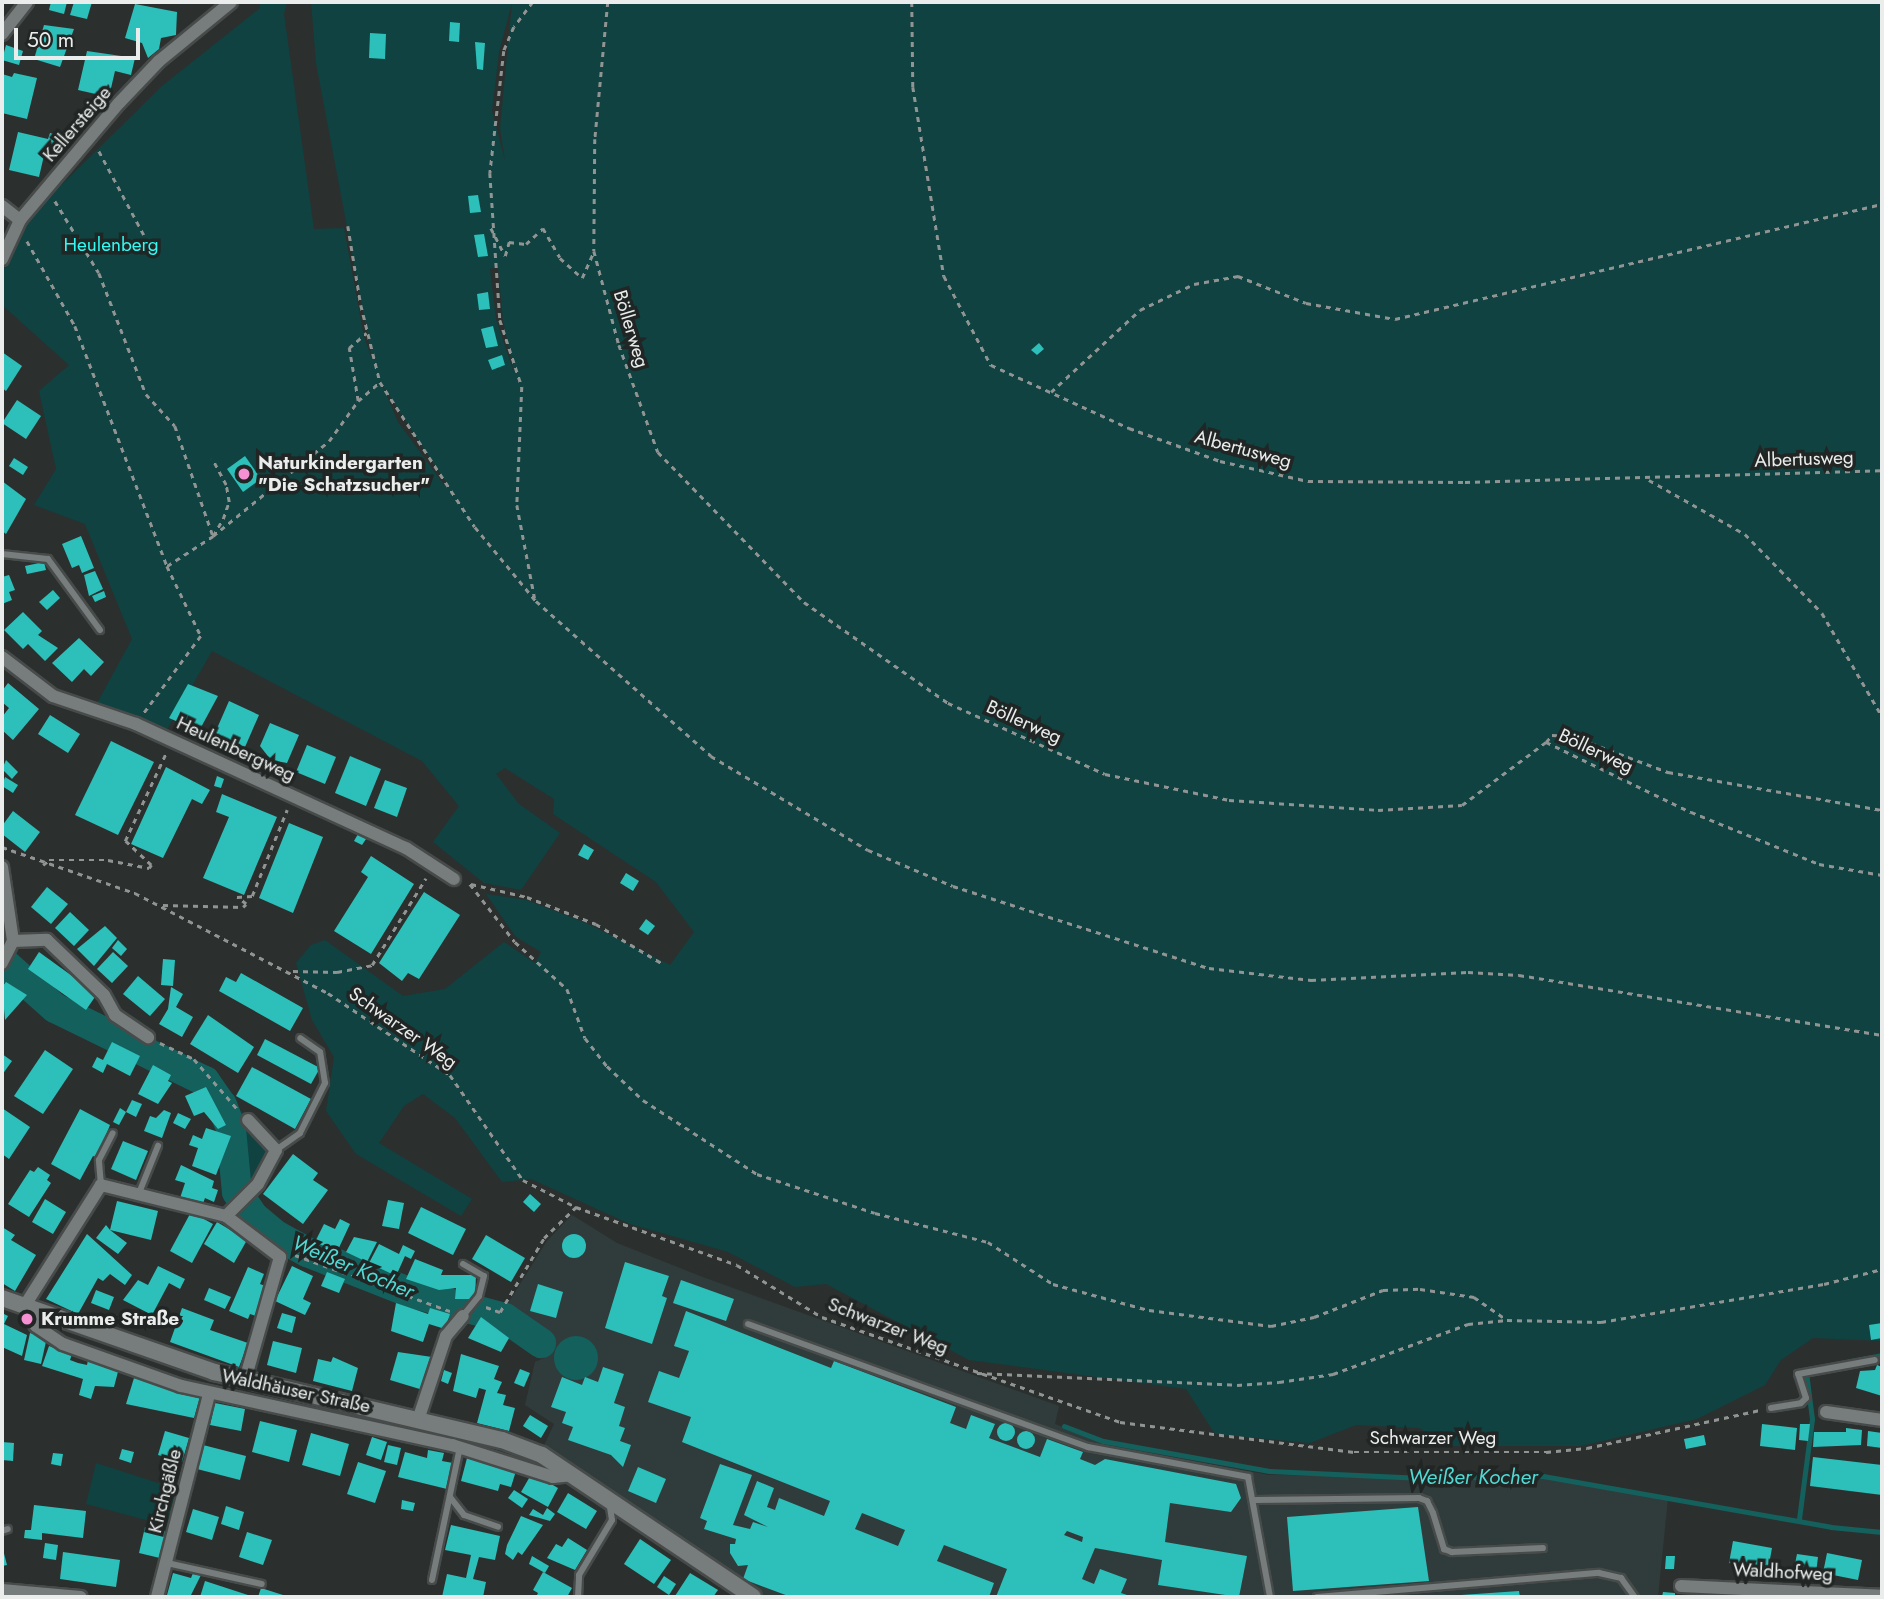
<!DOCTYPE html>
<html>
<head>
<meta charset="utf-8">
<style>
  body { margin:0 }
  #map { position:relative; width:1884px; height:1599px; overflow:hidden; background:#2b302f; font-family:Jost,sans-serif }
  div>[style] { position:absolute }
  .built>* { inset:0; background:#303c3b }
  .green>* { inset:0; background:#0f4240 }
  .water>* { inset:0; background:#14605d }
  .round { border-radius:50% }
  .stream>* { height:5px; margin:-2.5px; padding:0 2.5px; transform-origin:2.5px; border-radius:2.5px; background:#14605d }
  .river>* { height:30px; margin:-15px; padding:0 15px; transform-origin:15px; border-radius:15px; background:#14605d }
  .building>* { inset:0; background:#2dbfb9 }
  .path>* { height:2.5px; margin-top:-1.25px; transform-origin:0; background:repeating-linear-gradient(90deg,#909493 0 5px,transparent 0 10px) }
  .roads { filter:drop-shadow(2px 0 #474b4a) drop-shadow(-2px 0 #474b4a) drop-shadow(0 2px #474b4a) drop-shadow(0 -2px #474b4a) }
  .service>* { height:6px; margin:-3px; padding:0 3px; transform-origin:3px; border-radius:3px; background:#777c7c }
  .minor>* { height:12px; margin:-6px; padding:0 6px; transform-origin:6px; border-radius:6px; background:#777c7c }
  .tertiary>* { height:16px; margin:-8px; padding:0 8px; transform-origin:8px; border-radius:8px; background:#777c7c }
  .dots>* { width:19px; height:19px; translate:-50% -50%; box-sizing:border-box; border:4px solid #212625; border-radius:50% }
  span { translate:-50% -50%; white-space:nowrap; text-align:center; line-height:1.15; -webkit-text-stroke:7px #212625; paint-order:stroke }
  .street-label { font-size:19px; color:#eaedec }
  .park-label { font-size:19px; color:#30faf3 }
  .poi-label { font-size:19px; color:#eaedec; font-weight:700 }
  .left { translate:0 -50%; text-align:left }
  .water-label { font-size:21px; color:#51dad4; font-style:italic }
  .frame { position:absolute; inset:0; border:4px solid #eaedec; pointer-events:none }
  .scale { position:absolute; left:14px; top:28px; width:126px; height:32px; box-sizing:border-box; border:4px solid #eaedec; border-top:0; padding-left:9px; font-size:21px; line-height:24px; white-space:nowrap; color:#eaedec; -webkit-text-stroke:5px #212625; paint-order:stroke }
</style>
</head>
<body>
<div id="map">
  <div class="built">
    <div style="clip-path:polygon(572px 1215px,617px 1243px,700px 1276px,1059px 1406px,1055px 1424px,1102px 1443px,1269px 1475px,1543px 1478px,1668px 1498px,1658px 1597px,760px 1597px,542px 1450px,554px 1424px,525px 1405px,535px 1362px,544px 1358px,545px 1343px,502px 1313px,547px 1241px)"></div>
  </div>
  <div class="green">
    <div style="clip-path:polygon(evenodd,260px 2px,287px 2px,284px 14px,314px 229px,344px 228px,364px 337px,372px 359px,316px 63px,311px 2px,1882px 2px,1882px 1341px,1813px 1338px,1781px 1360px,1765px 1385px,1697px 1419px,1581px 1446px,1451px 1446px,1419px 1428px,1356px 1425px,1310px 1443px,1215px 1434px,1186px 1389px,969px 1360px,826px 1284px,795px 1287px,728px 1252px,630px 1224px,531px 1179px,502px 1182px,455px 1118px,423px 1094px,404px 1106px,379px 1143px,472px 1199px,461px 1216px,356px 1154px,326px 1111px,334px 1057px,312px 1020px,296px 963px,311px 945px,325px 940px,403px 996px,445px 989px,504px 942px,535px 963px,541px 952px,516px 937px,486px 894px,526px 900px,586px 923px,670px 965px,694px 932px,656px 882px,553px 814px,554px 799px,505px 768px,496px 774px,519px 804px,560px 833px,521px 890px,484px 883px,433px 842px,459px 806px,422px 761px,212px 651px,165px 733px,96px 705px,132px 639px,85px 524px,34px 505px,56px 469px,39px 391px,69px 365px,2px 305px,2px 273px,26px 220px,162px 86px,260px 8px,260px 2px,512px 3px,500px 128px,505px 161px,492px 111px,499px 52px,512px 3px,260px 2px,498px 267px,503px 320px,514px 373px,496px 319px,490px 269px,498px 267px,260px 2px,382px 385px,446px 482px,444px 485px,398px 422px,382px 385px)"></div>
    <div style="clip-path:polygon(148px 1037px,194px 1059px,276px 1150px,242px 1199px,233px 1174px,231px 1129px,222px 1104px,205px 1081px,142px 1051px)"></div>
    <div style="clip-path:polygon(96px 1463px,180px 1490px,172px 1527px,86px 1504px)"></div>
  </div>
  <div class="water">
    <div class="round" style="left:554px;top:1336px;width:44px;height:44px"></div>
  </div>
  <div class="stream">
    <div style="left:1851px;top:1361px;width:32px;rotate:-11deg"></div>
    <div style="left:1064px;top:1426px;width:42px;rotate:21deg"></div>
    <div style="left:1103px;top:1441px;width:169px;rotate:10.2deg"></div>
    <div style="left:1269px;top:1471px;width:154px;rotate:2.6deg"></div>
    <div style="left:1423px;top:1478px;width:120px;rotate:-1deg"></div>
    <div style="left:1543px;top:1476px;width:292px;rotate:10deg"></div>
    <div style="left:1831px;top:1527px;width:51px;rotate:5.6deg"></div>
    <div style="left:1799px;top:1519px;width:101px;rotate:-82.6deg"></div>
    <div style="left:1812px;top:1419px;width:47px;rotate:-97.3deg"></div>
  </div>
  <div class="river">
    <div style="left:2px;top:961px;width:71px;rotate:41.6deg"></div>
    <div style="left:55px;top:1008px;width:167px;rotate:26deg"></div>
    <div style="left:205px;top:1081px;width:29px;rotate:55deg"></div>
    <div style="left:222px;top:1105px;width:26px;rotate:69deg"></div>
    <div style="left:231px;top:1129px;width:63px;rotate:84.6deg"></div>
    <div style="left:237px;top:1192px;width:29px;rotate:56deg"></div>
    <div style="left:253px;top:1216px;width:30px;rotate:40deg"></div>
    <div style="left:276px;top:1235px;width:35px;rotate:29deg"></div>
    <div style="left:307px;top:1252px;width:112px;rotate:21.5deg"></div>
    <div style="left:411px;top:1293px;width:97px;rotate:14.9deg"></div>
    <div style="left:505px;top:1318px;width:44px;rotate:34.8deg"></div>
  </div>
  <div class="building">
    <div style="clip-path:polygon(51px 2px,67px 2px,64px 14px,49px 10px)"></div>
    <div style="clip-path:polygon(74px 2px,92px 2px,87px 19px,70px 15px)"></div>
    <div style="clip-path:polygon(135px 4px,177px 12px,176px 35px,161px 38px,159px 49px,148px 58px,142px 43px,125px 38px)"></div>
    <div style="clip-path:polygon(450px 22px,460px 23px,459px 42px,449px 41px)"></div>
    <div style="clip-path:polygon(44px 25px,74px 29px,60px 67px,34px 59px)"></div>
    <div style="clip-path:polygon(370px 33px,386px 34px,385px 59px,369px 58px)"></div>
    <div style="clip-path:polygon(475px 42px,485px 43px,483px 70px,477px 69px)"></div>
    <div style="clip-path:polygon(6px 45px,23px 51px,19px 65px,2px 60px)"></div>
    <div style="clip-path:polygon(87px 51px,135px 58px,131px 75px,115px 71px,109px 97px,78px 90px)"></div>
    <div style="clip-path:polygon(14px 73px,37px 78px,27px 119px,2px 113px,2px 74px,12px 77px)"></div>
    <div style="clip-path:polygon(18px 132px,48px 139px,50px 133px,71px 138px,69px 147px,46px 147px,39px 177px,9px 170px)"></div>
    <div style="clip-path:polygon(478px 195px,481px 212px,470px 213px,468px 196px)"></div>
    <div style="clip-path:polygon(484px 234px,488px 256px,478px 257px,474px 235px)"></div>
    <div style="clip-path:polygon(488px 292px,490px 309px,479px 310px,477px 294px)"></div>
    <div style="clip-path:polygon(493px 326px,498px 346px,486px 348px,481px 329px)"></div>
    <div style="clip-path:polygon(1039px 343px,1044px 349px,1037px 355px,1031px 350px)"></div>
    <div style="clip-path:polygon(2px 352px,22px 366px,6px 391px,2px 388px)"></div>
    <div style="clip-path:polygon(502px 355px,505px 365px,492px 370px,488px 360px)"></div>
    <div style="clip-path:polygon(17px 400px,41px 416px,26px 439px,2px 423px)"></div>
    <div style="clip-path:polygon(245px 456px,261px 479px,243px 492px,227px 469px)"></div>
    <div style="clip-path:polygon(14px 458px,28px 467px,23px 475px,9px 466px)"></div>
    <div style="clip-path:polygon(2px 481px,26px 499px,6px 534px,2px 531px)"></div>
    <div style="clip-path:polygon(81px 536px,94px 568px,82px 573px,79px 565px,72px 568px,62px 544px)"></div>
    <div style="clip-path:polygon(44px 562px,46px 570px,27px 574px,25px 566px)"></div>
    <div style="clip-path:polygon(95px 571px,103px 589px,89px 596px,84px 575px)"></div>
    <div style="clip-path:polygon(9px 575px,15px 590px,9px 592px,12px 600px,2px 604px,2px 577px)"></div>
    <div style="clip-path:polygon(53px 590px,60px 598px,47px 610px,39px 602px)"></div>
    <div style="clip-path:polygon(104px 591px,106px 597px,95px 602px,92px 596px)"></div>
    <div style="clip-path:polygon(23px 612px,42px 631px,38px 635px,58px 648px,45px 661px,28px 644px,23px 649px,4px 630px)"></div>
    <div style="clip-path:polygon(79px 638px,104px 662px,91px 676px,84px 669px,72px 682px,52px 663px)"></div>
    <div style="clip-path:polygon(8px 683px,39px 709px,13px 740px,2px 730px,2px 717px,9px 708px,2px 702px,2px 691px)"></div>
    <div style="clip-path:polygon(188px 684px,218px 696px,199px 731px,169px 718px)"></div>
    <div style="clip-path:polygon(229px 701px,259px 715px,245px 747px,215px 733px)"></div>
    <div style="clip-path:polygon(50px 715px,80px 734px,68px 753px,38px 734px)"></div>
    <div style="clip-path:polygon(270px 723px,299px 735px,287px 763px,271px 760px,260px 746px)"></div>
    <div style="clip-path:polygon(111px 741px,154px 762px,118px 835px,75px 815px)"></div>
    <div style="clip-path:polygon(307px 745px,336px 757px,325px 784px,296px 772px)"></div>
    <div style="clip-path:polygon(350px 756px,381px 769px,366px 806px,335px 793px)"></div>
    <div style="clip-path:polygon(6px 760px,18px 772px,12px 779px,2px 769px)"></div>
    <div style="clip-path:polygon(166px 767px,210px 790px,202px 804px,192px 799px,163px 858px,131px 844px)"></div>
    <div style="clip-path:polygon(217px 776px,224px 779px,221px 788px,214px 786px)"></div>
    <div style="clip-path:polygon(5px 777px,18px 785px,13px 793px,2px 786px)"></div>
    <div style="clip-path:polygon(385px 780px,407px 788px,397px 817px,374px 808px)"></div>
    <div style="clip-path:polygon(222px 794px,277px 817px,244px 895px,203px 878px,229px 817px,216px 812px)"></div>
    <div style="clip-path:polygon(13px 811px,40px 832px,25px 852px,2px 834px,2px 826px)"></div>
    <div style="clip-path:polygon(289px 823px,323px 837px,293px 913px,259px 898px)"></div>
    <div style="clip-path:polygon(358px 834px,366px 839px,362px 845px,354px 841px)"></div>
    <div style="clip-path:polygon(584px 844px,594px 850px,588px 860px,578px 855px)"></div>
    <div style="clip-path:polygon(371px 856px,414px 884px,371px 954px,334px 931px,368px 877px,361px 872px)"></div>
    <div style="clip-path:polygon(626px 873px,639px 881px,633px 891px,620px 883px)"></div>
    <div style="clip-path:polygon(47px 887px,68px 904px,51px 924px,31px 907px)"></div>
    <div style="clip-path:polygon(424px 892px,460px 915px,419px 979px,408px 973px,402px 981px,379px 963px)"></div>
    <div style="clip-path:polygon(70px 912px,89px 930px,74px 946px,55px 928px)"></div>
    <div style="clip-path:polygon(646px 919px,655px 926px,648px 935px,639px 929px)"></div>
    <div style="clip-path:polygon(105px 926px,117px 938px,94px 966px,77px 949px)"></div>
    <div style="clip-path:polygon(118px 940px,127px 949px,121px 956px,112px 948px)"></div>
    <div style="clip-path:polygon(39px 952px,97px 994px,86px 1010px,28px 969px)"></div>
    <div style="clip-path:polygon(113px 952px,128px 966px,112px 983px,97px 969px)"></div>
    <div style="clip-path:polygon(163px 959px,175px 960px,173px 986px,161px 985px)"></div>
    <div style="clip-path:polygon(241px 973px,303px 1008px,290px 1031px,219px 991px,226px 977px,236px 982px)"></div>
    <div style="clip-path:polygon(138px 976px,165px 999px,150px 1016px,123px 994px)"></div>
    <div style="clip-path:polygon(6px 982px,27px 995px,5px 1020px,2px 987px)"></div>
    <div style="clip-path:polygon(171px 987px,183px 994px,176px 1007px,193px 1017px,182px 1037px,159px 1024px,168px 1009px)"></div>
    <div style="clip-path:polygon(208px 1015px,254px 1047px,238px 1073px,190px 1044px)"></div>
    <div style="clip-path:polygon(265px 1039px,320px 1068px,311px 1084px,257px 1055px)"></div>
    <div style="clip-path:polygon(112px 1042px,140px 1056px,130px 1076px,107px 1064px,103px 1073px,92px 1067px,97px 1057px,103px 1060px)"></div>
    <div style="clip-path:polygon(45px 1050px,73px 1069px,43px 1114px,14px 1096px)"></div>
    <div style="clip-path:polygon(2px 1054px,12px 1061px,2px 1075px)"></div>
    <div style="clip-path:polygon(153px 1065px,171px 1075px,168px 1081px,172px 1083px,158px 1104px,138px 1094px)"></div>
    <div style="clip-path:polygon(252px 1067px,311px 1099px,295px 1129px,236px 1096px)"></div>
    <div style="clip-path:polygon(206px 1087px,226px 1125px,218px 1129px,204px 1112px,194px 1116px,185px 1096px)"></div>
    <div style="clip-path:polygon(132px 1100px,142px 1104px,136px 1117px,126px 1112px)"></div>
    <div style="clip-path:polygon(2px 1108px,30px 1127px,9px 1159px,2px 1154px)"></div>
    <div style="clip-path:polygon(120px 1108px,126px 1112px,119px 1125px,113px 1122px)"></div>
    <div style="clip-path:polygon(80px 1109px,110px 1125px,97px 1158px,93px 1156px,80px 1180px,51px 1164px)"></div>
    <div style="clip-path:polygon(164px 1110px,171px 1113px,162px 1138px,144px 1131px,150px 1116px,156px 1118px)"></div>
    <div style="clip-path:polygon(178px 1113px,191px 1119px,185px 1129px,173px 1123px)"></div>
    <div style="clip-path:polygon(206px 1128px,231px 1136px,216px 1175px,192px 1166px,198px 1148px,189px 1145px,193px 1135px,202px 1139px)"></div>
    <div style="clip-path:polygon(123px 1141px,148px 1151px,136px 1180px,111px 1169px)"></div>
    <div style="clip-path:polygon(293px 1154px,318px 1173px,313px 1180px,328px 1190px,303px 1224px,263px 1194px)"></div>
    <div style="clip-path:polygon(181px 1165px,214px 1181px,212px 1188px,218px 1190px,214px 1202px,205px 1198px,202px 1206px,180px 1198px,185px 1183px,175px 1180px)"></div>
    <div style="clip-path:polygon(38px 1167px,50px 1175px,47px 1180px,51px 1183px,29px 1217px,8px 1204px,30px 1170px,34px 1172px)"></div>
    <div style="clip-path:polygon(530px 1194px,541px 1204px,534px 1212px,523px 1202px)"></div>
    <div style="clip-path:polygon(45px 1199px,66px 1212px,53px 1234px,32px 1222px)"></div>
    <div style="clip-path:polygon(388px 1200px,404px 1203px,399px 1229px,382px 1226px)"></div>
    <div style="clip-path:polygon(117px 1201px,158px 1211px,151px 1240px,110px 1230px,127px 1243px,118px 1254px,96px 1238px,106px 1225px,110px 1230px)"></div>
    <div style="clip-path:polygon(421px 1207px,466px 1229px,453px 1255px,408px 1233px)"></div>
    <div style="clip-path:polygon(191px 1212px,213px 1224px,192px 1263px,170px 1251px)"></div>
    <div style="clip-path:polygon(340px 1219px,350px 1224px,337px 1252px,315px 1242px,324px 1224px,335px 1229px)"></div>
    <div style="clip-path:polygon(217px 1222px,247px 1240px,234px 1263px,204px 1244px)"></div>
    <div style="clip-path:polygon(2px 1227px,15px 1235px,11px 1240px,36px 1255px,15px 1291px,2px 1283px)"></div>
    <div style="clip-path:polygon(87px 1234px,132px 1275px,125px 1285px,110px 1274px,103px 1281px,98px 1278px,78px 1314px,46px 1299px)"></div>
    <div class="round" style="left:562px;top:1234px;width:24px;height:24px"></div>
    <div style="clip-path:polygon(486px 1235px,525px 1258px,511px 1282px,472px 1259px)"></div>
    <div style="clip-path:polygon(354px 1237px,377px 1242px,367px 1262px,346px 1252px)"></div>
    <div style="clip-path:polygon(379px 1244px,399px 1254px,403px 1245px,415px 1251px,411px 1259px,405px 1256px,396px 1276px,369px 1263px)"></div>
    <div style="clip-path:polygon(415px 1259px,443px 1270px,441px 1275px,476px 1275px,475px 1299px,455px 1299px,456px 1288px,439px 1290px,406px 1279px)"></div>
    <div style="clip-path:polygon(625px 1262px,669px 1276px,662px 1296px,667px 1298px,652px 1344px,605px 1328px)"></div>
    <div style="clip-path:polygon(158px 1266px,185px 1279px,180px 1289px,169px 1283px,152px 1315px,123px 1300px,138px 1280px,148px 1285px)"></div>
    <div style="clip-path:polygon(292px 1266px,313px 1276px,303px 1299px,311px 1303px,305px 1315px,275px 1301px)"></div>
    <div style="clip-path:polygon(248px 1267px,264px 1274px,260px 1284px,268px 1287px,256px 1316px,250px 1314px,248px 1319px,229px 1311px)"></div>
    <div style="clip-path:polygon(327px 1272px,345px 1279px,339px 1293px,321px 1286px)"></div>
    <div style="clip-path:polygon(681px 1280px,734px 1299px,726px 1321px,673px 1303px)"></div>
    <div style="clip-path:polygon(538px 1284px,563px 1292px,556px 1318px,530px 1311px)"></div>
    <div style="clip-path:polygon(209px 1288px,231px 1297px,225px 1309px,204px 1300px)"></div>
    <div style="clip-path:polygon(96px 1290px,114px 1297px,109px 1310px,91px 1303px)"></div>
    <div style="clip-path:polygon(396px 1303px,428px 1314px,430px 1308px,450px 1314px,445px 1329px,429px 1324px,423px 1342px,391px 1331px)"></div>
    <div style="clip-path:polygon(182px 1308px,214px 1320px,210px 1330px,248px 1343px,239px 1367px,170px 1342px)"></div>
    <div style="clip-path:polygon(evenodd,686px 1311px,831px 1368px,834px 1361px,956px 1407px,950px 1423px,966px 1429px,971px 1415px,995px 1424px,989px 1438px,1040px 1457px,1047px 1439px,1083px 1452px,1080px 1459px,1095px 1465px,1105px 1459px,1236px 1484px,1241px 1498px,1231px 1512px,1170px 1503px,1165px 1542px,1247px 1556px,1239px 1597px,1158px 1585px,1162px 1560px,1095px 1548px,1082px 1579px,1094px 1584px,1100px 1569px,1127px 1579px,1121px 1593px,1133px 1597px,996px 1597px,1007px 1569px,944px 1545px,937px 1561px,994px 1583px,989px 1597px,791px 1597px,743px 1579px,748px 1565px,738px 1566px,730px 1553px,730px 1544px,735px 1544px,736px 1539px,704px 1529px,707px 1521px,700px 1518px,720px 1464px,752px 1475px,733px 1525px,750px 1529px,753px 1522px,768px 1527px,744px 1515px,757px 1481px,774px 1488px,767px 1507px,775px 1510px,779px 1498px,824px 1516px,830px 1501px,682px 1442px,691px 1417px,648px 1402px,659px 1371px,679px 1378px,689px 1351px,674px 1346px,686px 1311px,862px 1513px,905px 1530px,898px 1546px,855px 1529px,862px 1513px,686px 1311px,1067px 1531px,1083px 1537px,1082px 1542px,1064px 1535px,1067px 1531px)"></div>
    <div style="clip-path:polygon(2px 1313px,8px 1316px,4px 1324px,27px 1335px,22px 1356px,2px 1347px)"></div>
    <div style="clip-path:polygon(282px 1313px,296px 1317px,292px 1333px,277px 1328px)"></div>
    <div style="clip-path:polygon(481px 1317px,509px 1338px,501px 1352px,468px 1338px)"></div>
    <div style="clip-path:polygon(1882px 1323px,1882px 1338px,1871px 1340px,1869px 1325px)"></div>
    <div style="clip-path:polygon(30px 1333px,47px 1337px,41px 1364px,24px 1360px)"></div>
    <div style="clip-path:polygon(273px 1341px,302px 1348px,296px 1373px,267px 1365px)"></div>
    <div style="clip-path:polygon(49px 1346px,72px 1354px,70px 1360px,78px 1363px,87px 1365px,88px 1360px,119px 1368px,114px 1387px,95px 1386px,91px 1399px,79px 1395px,83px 1379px,42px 1366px)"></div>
    <div style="clip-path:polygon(398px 1352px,432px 1357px,423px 1390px,390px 1380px)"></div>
    <div style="clip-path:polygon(461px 1354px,499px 1366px,494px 1379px,502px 1382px,497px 1393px,506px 1395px,503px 1405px,515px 1408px,509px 1431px,477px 1423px,486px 1390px,479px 1388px,476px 1398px,453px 1391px)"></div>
    <div style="clip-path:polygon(333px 1357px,358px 1368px,352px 1391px,313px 1381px,318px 1359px,331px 1362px)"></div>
    <div style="clip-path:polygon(1877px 1365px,1882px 1367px,1882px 1396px,1856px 1388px,1860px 1371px,1875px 1370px)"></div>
    <div style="clip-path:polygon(603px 1367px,624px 1374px,614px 1403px,625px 1407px,619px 1426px,625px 1428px,620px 1441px,631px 1445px,623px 1467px,611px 1455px,568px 1440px,573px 1427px,562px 1423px,566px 1412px,551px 1407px,562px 1377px,582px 1385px,585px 1377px,598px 1382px)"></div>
    <div style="clip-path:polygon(520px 1369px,530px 1373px,524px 1387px,514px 1383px)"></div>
    <div style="clip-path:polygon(444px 1370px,452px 1373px,448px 1384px,441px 1381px)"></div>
    <div style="clip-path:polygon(134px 1378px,200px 1397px,194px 1418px,126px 1404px)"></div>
    <div style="clip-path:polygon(215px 1403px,245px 1409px,241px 1431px,210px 1425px)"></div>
    <div style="clip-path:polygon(530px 1415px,548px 1426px,541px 1438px,523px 1426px)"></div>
    <div style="clip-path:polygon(260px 1421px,297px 1430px,289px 1462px,252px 1452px)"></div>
    <div class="round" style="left:997px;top:1423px;width:18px;height:18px"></div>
    <div style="clip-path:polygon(1762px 1424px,1797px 1428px,1795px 1450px,1760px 1446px)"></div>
    <div style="clip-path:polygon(1800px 1424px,1810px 1424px,1808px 1441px,1799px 1440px)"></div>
    <div style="clip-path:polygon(1846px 1428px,1862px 1430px,1861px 1445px,1813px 1447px,1814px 1432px,1846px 1432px)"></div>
    <div class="round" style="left:1017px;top:1431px;width:18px;height:18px"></div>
    <div style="clip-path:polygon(165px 1431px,189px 1438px,182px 1462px,158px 1455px)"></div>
    <div style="clip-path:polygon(1868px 1431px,1882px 1433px,1882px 1448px,1867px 1446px)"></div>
    <div style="clip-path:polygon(311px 1433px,349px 1444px,340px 1476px,302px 1465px)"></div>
    <div style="clip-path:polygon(1704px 1435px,1706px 1445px,1686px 1449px,1684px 1439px)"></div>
    <div style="clip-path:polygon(372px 1437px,387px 1442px,381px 1460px,366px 1455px)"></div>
    <div style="clip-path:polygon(2px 1442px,14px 1443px,13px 1461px,2px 1460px)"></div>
    <div style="clip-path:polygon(203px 1445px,246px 1456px,240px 1480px,197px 1469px)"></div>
    <div style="clip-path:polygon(388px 1445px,401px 1448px,397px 1465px,384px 1462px)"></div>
    <div style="clip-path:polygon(122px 1449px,134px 1452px,131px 1463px,119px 1459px)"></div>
    <div style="clip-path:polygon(428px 1450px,444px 1453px,442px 1461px,453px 1463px,447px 1489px,398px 1477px,405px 1452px,427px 1458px)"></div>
    <div style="clip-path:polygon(53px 1453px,63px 1454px,61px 1466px,51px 1464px)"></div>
    <div style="clip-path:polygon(1813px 1457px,1882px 1465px,1882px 1495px,1810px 1486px)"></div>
    <div style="clip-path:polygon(467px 1458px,516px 1471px,511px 1487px,500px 1484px,498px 1491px,461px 1481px)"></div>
    <div style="clip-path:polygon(358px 1462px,386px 1471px,375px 1503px,347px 1494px)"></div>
    <div style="clip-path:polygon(638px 1467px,666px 1479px,656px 1503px,628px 1491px)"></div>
    <div style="clip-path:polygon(532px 1473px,558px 1488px,548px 1507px,521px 1492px)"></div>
    <div style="clip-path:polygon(514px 1490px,528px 1499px,522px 1508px,508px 1498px)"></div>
    <div style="clip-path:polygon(568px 1493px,597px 1511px,586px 1529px,557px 1512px)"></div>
    <div style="clip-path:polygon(402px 1500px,415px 1503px,413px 1511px,401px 1509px)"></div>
    <div style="clip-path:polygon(34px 1505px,86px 1511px,83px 1538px,42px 1533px,42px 1540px,24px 1538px,25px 1530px,31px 1530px)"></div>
    <div style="clip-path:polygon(226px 1506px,244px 1512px,239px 1530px,221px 1524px)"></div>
    <div style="clip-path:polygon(1418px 1507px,1429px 1581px,1293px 1591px,1287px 1517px)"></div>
    <div style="clip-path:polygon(547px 1508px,555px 1514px,550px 1521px,529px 1515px,533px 1509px,543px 1515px)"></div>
    <div style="clip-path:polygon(193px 1509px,219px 1517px,212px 1540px,186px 1532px)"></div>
    <div style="clip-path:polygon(521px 1516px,543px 1525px,522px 1555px,518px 1552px,513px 1560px,505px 1554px,507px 1545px)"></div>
    <div style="clip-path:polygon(451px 1525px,500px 1536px,495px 1560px,479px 1557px,473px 1579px,486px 1582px,483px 1597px,442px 1597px,447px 1574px,466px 1578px,471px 1555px,445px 1550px)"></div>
    <div style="clip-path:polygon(145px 1527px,170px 1532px,164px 1559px,139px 1553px)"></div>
    <div style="clip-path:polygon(247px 1532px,272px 1540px,263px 1565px,239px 1557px)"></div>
    <div style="clip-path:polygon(568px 1538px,587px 1550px,575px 1570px,547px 1558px,556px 1544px,562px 1547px)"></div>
    <div style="clip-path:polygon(640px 1539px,671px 1560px,654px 1584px,624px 1564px)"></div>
    <div style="clip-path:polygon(1733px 1541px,1772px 1548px,1768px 1570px,1729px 1563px)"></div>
    <div style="clip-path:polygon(45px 1543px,58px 1545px,56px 1560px,43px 1558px)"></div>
    <div style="clip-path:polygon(2px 1546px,7px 1565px,2px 1566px)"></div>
    <div style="clip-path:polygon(63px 1552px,120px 1560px,116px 1587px,60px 1579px)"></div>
    <div style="clip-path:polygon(1827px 1553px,1862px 1560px,1858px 1580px,1823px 1573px)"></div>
    <div style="clip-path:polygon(1797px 1554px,1818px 1557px,1816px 1573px,1794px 1569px)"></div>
    <div style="clip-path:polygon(532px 1556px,549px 1566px,545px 1573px,529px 1564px)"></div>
    <div style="clip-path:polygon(1666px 1556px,1675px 1556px,1674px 1569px,1665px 1569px)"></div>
    <div style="clip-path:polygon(543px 1572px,572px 1588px,567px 1597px,536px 1597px,538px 1593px,533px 1590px)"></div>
    <div style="clip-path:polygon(173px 1573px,191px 1578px,193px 1573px,201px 1575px,190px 1597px,167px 1595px)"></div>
    <div style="clip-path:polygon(690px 1573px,718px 1590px,713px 1597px,675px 1596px)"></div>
    <div style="clip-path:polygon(664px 1576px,676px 1584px,669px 1595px,657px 1587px)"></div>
    <div style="clip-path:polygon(205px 1581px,254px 1597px,200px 1597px)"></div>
    <div style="clip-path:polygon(261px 1588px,283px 1595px,282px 1597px,258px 1597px)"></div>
    <div style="clip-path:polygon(1519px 1591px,1520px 1597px,1461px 1597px,1461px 1595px)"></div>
    <div style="clip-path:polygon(1663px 1592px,1675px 1593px,1675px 1597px,1662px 1597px)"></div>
  </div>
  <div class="path">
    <div style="left:533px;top:2px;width:31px;rotate:127deg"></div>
    <div style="left:514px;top:27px;width:26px;rotate:113deg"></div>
    <div style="left:504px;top:51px;width:123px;rotate:96.5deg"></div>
    <div style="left:490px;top:173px;width:147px;rotate:86.1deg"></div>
    <div style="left:500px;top:320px;width:71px;rotate:71.8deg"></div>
    <div style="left:522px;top:387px;width:118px;rotate:92.4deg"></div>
    <div style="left:517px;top:505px;width:96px;rotate:79.2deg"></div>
    <div style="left:608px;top:2px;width:138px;rotate:95.4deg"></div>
    <div style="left:595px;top:139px;width:112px;rotate:90.5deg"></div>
    <div style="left:594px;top:251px;width:97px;rotate:75.1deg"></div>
    <div style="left:619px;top:345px;width:114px;rotate:70deg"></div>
    <div style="left:658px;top:452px;width:209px;rotate:45.8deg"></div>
    <div style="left:804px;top:602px;width:176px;rotate:35deg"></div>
    <div style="left:948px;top:703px;width:172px;rotate:24.3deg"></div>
    <div style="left:1105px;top:774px;width:127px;rotate:11.8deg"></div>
    <div style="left:1229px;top:800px;width:149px;rotate:3.8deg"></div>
    <div style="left:1378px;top:810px;width:84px;rotate:-3.4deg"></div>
    <div style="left:1462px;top:805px;width:105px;rotate:-36.9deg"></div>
    <div style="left:1546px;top:742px;width:161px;rotate:25.8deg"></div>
    <div style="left:1691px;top:812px;width:138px;rotate:22.1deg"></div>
    <div style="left:1819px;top:864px;width:64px;rotate:9.9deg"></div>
    <div style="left:912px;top:2px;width:85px;rotate:89.3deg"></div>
    <div style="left:913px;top:87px;width:192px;rotate:80.7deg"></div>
    <div style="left:944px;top:276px;width:101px;rotate:62.2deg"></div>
    <div style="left:991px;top:365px;width:152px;rotate:24.5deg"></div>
    <div style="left:1129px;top:428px;width:97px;rotate:19.9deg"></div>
    <div style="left:1220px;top:461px;width:90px;rotate:12.8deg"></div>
    <div style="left:1308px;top:481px;width:157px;rotate:0.4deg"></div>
    <div style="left:1465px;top:482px;width:417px;rotate:-1.6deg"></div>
    <div style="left:99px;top:151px;width:95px;rotate:61.8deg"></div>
    <div style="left:55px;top:201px;width:84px;rotate:58.6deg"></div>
    <div style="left:99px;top:273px;width:130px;rotate:68.8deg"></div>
    <div style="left:146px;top:394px;width:43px;rotate:47.8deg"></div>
    <div style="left:175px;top:426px;width:116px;rotate:70.9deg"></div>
    <div style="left:213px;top:536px;width:150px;rotate:-39.3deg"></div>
    <div style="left:329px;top:441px;width:49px;rotate:-54.1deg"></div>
    <div style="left:358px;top:401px;width:29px;rotate:-41deg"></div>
    <div style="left:348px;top:226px;width:80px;rotate:80.7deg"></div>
    <div style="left:361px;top:305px;width:79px;rotate:76.1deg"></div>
    <div style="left:380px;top:382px;width:173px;rotate:56.8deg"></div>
    <div style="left:475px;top:527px;width:96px;rotate:50.5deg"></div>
    <div style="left:536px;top:601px;width:234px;rotate:41.5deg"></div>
    <div style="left:711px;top:756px;width:183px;rotate:30.9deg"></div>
    <div style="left:868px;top:850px;width:92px;rotate:23deg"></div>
    <div style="left:953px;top:886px;width:269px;rotate:17.8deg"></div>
    <div style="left:1209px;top:968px;width:103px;rotate:6.7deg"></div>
    <div style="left:1311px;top:980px;width:157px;rotate:-2.9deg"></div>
    <div style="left:1468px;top:972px;width:51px;rotate:3.4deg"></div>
    <div style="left:1519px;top:975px;width:368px;rotate:9.4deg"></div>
    <div style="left:491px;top:228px;width:31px;rotate:63deg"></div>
    <div style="left:505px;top:256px;width:15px;rotate:-74deg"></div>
    <div style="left:509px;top:242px;width:17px;rotate:7deg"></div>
    <div style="left:526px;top:244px;width:23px;rotate:-43deg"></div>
    <div style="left:543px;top:228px;width:34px;rotate:60deg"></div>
    <div style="left:560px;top:258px;width:30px;rotate:42deg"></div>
    <div style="left:582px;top:278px;width:30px;rotate:-66deg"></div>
    <div style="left:27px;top:241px;width:98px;rotate:60.5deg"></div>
    <div style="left:75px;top:326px;width:257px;rotate:69deg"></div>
    <div style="left:167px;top:566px;width:78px;rotate:64.1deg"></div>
    <div style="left:201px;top:636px;width:96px;rotate:126.5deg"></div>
    <div style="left:1051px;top:392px;width:121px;rotate:-42.7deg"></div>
    <div style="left:1140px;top:310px;width:60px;rotate:-25.7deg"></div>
    <div style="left:1194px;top:284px;width:45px;rotate:-10.3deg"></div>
    <div style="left:1238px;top:276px;width:73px;rotate:21.7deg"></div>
    <div style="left:1306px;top:303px;width:90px;rotate:10.2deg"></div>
    <div style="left:1395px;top:319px;width:500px;rotate:-13.29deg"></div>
    <div style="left:358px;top:401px;width:54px;rotate:-99.6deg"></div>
    <div style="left:349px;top:348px;width:23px;rotate:-41deg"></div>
    <div style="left:1649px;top:480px;width:110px;rotate:29.4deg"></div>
    <div style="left:1745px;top:534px;width:110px;rotate:45.7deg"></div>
    <div style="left:1822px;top:613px;width:119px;rotate:59.8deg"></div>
    <div style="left:167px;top:566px;width:55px;rotate:-33.1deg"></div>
    <div style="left:213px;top:536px;width:20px;rotate:-60deg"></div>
    <div style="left:223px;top:519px;width:18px;rotate:-71deg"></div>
    <div style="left:229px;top:502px;width:17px;rotate:-100deg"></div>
    <div style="left:226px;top:485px;width:30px;rotate:-118deg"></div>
    <div style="left:1546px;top:742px;width:9px;rotate:-49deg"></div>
    <div style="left:1552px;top:735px;width:20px;rotate:3deg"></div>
    <div style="left:1572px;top:736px;width:103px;rotate:20.6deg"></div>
    <div style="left:1668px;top:772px;width:217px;rotate:10.1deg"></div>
    <div style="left:2px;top:847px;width:141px;rotate:19.1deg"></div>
    <div style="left:135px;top:893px;width:217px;rotate:27.4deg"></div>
    <div style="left:328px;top:993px;width:147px;rotate:33.9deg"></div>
    <div style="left:450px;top:1075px;width:128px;rotate:55.2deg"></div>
    <div style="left:523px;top:1180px;width:59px;rotate:27deg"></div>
    <div style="left:576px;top:1207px;width:171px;rotate:19.8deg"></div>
    <div style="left:737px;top:1265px;width:100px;rotate:31.5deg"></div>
    <div style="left:822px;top:1317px;width:316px;rotate:19.4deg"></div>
    <div style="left:1120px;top:1422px;width:236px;rotate:7.3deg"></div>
    <div style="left:1354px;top:1452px;width:192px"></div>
    <div style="left:1546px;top:1452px;width:41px;rotate:-5.6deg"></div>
    <div style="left:1587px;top:1448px;width:177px;rotate:-12.4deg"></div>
    <div style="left:43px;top:865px;width:8px;rotate:-40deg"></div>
    <div style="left:49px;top:860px;width:59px"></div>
    <div style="left:108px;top:860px;width:42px;rotate:11deg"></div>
    <div style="left:149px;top:868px;width:4px;rotate:-56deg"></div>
    <div style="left:151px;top:865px;width:35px;rotate:-137deg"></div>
    <div style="left:125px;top:841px;width:97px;rotate:-65deg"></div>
    <div style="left:470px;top:884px;width:73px;rotate:52.2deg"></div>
    <div style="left:515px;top:942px;width:70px;rotate:42.1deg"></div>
    <div style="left:567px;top:989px;width:52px;rotate:69.8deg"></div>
    <div style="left:585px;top:1038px;width:36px;rotate:52deg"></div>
    <div style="left:607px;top:1066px;width:50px;rotate:43.4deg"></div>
    <div style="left:643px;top:1100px;width:136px;rotate:33deg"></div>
    <div style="left:757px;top:1174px;width:124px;rotate:18.3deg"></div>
    <div style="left:875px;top:1213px;width:117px;rotate:14.4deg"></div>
    <div style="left:988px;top:1242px;width:77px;rotate:32.9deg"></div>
    <div style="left:1053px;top:1284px;width:99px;rotate:15.2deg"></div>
    <div style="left:1149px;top:1310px;width:123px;rotate:7.5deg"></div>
    <div style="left:1271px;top:1326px;width:44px;rotate:-11.8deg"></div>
    <div style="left:1314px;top:1317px;width:74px;rotate:-21.4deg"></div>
    <div style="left:1383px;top:1290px;width:37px;rotate:-2deg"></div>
    <div style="left:1420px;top:1289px;width:55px;rotate:8.4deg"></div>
    <div style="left:1474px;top:1297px;width:40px;rotate:34.9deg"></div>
    <div style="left:471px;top:884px;width:57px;rotate:13.1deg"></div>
    <div style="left:527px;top:897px;width:74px;rotate:21.4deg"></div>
    <div style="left:596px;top:924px;width:78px;rotate:30.8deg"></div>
    <div style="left:163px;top:905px;width:80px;rotate:1.4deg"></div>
    <div style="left:243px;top:907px;width:4px;rotate:-45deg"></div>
    <div style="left:246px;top:904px;width:11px;rotate:-142deg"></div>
    <div style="left:237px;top:897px;width:15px;rotate:-4deg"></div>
    <div style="left:252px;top:896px;width:93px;rotate:-67.9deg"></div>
    <div style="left:293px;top:971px;width:44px;rotate:1.3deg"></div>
    <div style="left:337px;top:972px;width:36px;rotate:-11deg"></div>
    <div style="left:372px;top:965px;width:102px;rotate:-58.2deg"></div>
    <div style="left:160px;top:1043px;width:38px;rotate:25deg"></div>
    <div style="left:194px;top:1059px;width:69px;rotate:49.1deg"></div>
    <div style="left:2px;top:1188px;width:15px;rotate:-90deg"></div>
    <div style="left:295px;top:1255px;width:165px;rotate:19.9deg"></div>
    <div style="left:486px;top:1307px;width:15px;rotate:20deg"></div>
    <div style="left:500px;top:1312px;width:86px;rotate:-59.3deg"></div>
    <div style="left:544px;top:1238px;width:45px;rotate:-44.1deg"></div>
    <div style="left:977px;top:1373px;width:260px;rotate:2.6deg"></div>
    <div style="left:1237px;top:1385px;width:42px;rotate:-4.1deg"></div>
    <div style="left:1279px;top:1382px;width:55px;rotate:-8.4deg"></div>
    <div style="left:1333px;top:1374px;width:144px;rotate:-20.3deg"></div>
    <div style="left:1468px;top:1324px;width:39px;rotate:-6deg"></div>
    <div style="left:1507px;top:1320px;width:94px;rotate:1.2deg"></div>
    <div style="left:1601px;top:1322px;width:226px;rotate:-9.7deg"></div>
    <div style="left:1824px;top:1284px;width:60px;rotate:-14.5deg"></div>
  </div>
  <div class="roads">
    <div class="service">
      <div style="left:2px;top:554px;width:46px;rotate:6.2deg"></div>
      <div style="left:48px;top:559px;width:88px;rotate:53.8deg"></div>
      <div style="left:276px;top:1150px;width:29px;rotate:-35deg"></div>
      <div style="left:300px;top:1133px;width:56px;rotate:-63.4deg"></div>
      <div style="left:325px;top:1083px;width:31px;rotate:-99deg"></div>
      <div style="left:320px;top:1052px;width:24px;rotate:-145deg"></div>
      <div style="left:101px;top:1185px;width:25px;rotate:-95deg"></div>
      <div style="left:99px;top:1160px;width:30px;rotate:-63deg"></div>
      <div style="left:139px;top:1193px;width:51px;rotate:-68deg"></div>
      <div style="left:463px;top:1264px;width:24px;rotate:30deg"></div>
      <div style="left:484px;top:1276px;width:21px;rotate:104deg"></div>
      <div style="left:479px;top:1296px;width:26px;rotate:129deg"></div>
      <div style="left:748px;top:1324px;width:362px;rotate:19.9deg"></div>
      <div style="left:1088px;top:1447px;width:163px;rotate:10.6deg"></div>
      <div style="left:1248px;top:1477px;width:122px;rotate:79.6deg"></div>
      <div style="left:1771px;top:1408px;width:30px;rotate:-9deg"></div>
      <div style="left:1801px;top:1403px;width:7px;rotate:-45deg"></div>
      <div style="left:1806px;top:1398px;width:25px;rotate:-108deg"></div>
      <div style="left:1798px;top:1374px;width:78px;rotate:-10.3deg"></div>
      <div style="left:450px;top:1497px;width:23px;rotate:52deg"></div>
      <div style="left:464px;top:1515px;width:36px;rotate:19deg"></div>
      <div style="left:1255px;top:1500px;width:164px;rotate:-0.7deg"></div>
      <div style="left:1419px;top:1498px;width:9px;rotate:21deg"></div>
      <div style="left:1427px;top:1501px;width:13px;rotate:63deg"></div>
      <div style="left:1433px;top:1513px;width:38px;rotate:73deg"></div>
      <div style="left:1444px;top:1549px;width:9px;rotate:21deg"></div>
      <div style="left:1452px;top:1552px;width:91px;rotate:-2.5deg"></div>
      <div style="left:2px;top:1531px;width:6px;rotate:-18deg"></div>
      <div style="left:167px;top:1563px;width:97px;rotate:12.5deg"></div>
      <div style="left:432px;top:1580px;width:136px;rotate:-78.1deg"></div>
      <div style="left:578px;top:1597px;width:22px;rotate:-87deg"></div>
      <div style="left:579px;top:1575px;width:64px;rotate:-59deg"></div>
      <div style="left:612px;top:1520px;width:18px;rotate:-99deg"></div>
      <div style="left:1317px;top:1597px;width:283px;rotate:-4.9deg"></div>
      <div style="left:1599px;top:1573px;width:23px;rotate:13deg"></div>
      <div style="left:1621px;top:1578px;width:24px;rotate:54deg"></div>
    </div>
    <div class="minor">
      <div style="left:2px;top:34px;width:41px;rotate:-52deg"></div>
      <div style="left:2px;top:206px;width:23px;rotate:38deg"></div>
      <div style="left:2px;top:259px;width:43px;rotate:-65.2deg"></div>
      <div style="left:20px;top:220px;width:153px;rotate:-49.8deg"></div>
      <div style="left:119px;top:103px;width:58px;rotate:-46.4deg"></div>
      <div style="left:159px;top:61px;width:93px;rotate:-39.3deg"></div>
      <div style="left:2px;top:657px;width:64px;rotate:37.4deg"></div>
      <div style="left:53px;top:696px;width:88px;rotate:18.6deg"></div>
      <div style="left:136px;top:724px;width:297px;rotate:24.7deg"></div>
      <div style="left:406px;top:848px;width:57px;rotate:32.9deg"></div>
      <div style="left:2px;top:867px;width:75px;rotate:81.5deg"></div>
      <div style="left:13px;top:941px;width:25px;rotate:117deg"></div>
      <div style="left:13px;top:941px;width:34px;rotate:-2deg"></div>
      <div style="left:47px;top:940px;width:79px;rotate:44deg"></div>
      <div style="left:104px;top:995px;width:23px;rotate:61deg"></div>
      <div style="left:115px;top:1015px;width:40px;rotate:34deg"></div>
      <div style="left:226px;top:1216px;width:129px;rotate:-166.1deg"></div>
      <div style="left:101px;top:1185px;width:144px;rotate:122.3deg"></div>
      <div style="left:24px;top:1307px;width:22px;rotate:58deg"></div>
      <div style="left:36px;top:1326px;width:32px;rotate:34deg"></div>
      <div style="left:63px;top:1344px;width:125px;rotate:19.6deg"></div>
      <div style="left:181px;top:1386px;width:277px;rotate:12.3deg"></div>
      <div style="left:452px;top:1445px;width:106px;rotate:17.6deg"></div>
      <div style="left:553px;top:1477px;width:20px;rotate:-6deg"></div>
      <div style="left:226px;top:1216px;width:68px;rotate:37.2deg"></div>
      <div style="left:280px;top:1257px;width:128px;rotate:105.9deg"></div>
      <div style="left:226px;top:1216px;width:45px;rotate:-45deg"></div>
      <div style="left:258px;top:1184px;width:38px;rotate:-62deg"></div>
      <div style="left:276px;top:1150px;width:41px;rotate:-133deg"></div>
      <div style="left:1826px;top:1412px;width:57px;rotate:8.1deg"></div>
      <div style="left:418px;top:1420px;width:89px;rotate:-71.6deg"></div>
      <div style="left:446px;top:1336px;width:26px;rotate:-50deg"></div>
      <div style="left:1681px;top:1586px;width:201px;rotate:2.8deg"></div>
      <div style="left:2px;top:1590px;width:79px;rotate:5.1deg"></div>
      <div style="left:157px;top:1597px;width:210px;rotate:-75.6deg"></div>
    </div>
    <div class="tertiary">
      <div style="left:2px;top:1298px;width:225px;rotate:19.2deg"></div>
      <div style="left:214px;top:1372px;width:296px;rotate:13.3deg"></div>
      <div style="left:502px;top:1440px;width:43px;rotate:20.6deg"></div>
      <div style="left:542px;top:1455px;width:254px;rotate:33.9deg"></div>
    </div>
  </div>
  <div class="dots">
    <div style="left:244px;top:474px;background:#f591d2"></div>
    <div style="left:27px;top:1319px;background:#f591d2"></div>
  </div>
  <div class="street-label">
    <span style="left:77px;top:124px;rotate:-49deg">Kellersteige</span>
    <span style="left:631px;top:329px;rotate:73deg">Böllerweg</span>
    <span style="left:1243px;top:449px;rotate:15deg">Albertusweg</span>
    <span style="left:1804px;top:459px;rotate:-2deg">Albertusweg</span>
    <span style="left:1024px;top:722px;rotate:24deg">Böllerweg</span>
    <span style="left:236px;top:749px;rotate:25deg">Heulenbergweg</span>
    <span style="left:1596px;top:751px;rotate:25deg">Böllerweg</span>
    <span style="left:403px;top:1028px;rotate:35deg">Schwarzer Weg</span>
    <span style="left:888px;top:1326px;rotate:21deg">Schwarzer Weg</span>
    <span style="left:296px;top:1391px;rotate:12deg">Waldhäuser Straße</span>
    <span style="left:1433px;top:1438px">Schwarzer Weg</span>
    <span style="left:165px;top:1491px;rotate:-76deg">Kirchgäßle</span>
    <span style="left:1783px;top:1572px;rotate:3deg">Waldhofweg</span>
  </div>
  <div class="park-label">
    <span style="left:111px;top:245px">Heulenberg</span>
  </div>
  <div class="poi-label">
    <span class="left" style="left:258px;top:474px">Naturkindergarten<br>"Die Schatzsucher"</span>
    <span class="left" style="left:41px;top:1319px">Krumme Straße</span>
  </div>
  <div class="water-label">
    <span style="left:353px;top:1267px;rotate:23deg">Weißer Kocher</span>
    <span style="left:1473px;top:1477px">Weißer Kocher</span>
  </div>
  <div class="frame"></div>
  <div class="scale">50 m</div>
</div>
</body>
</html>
